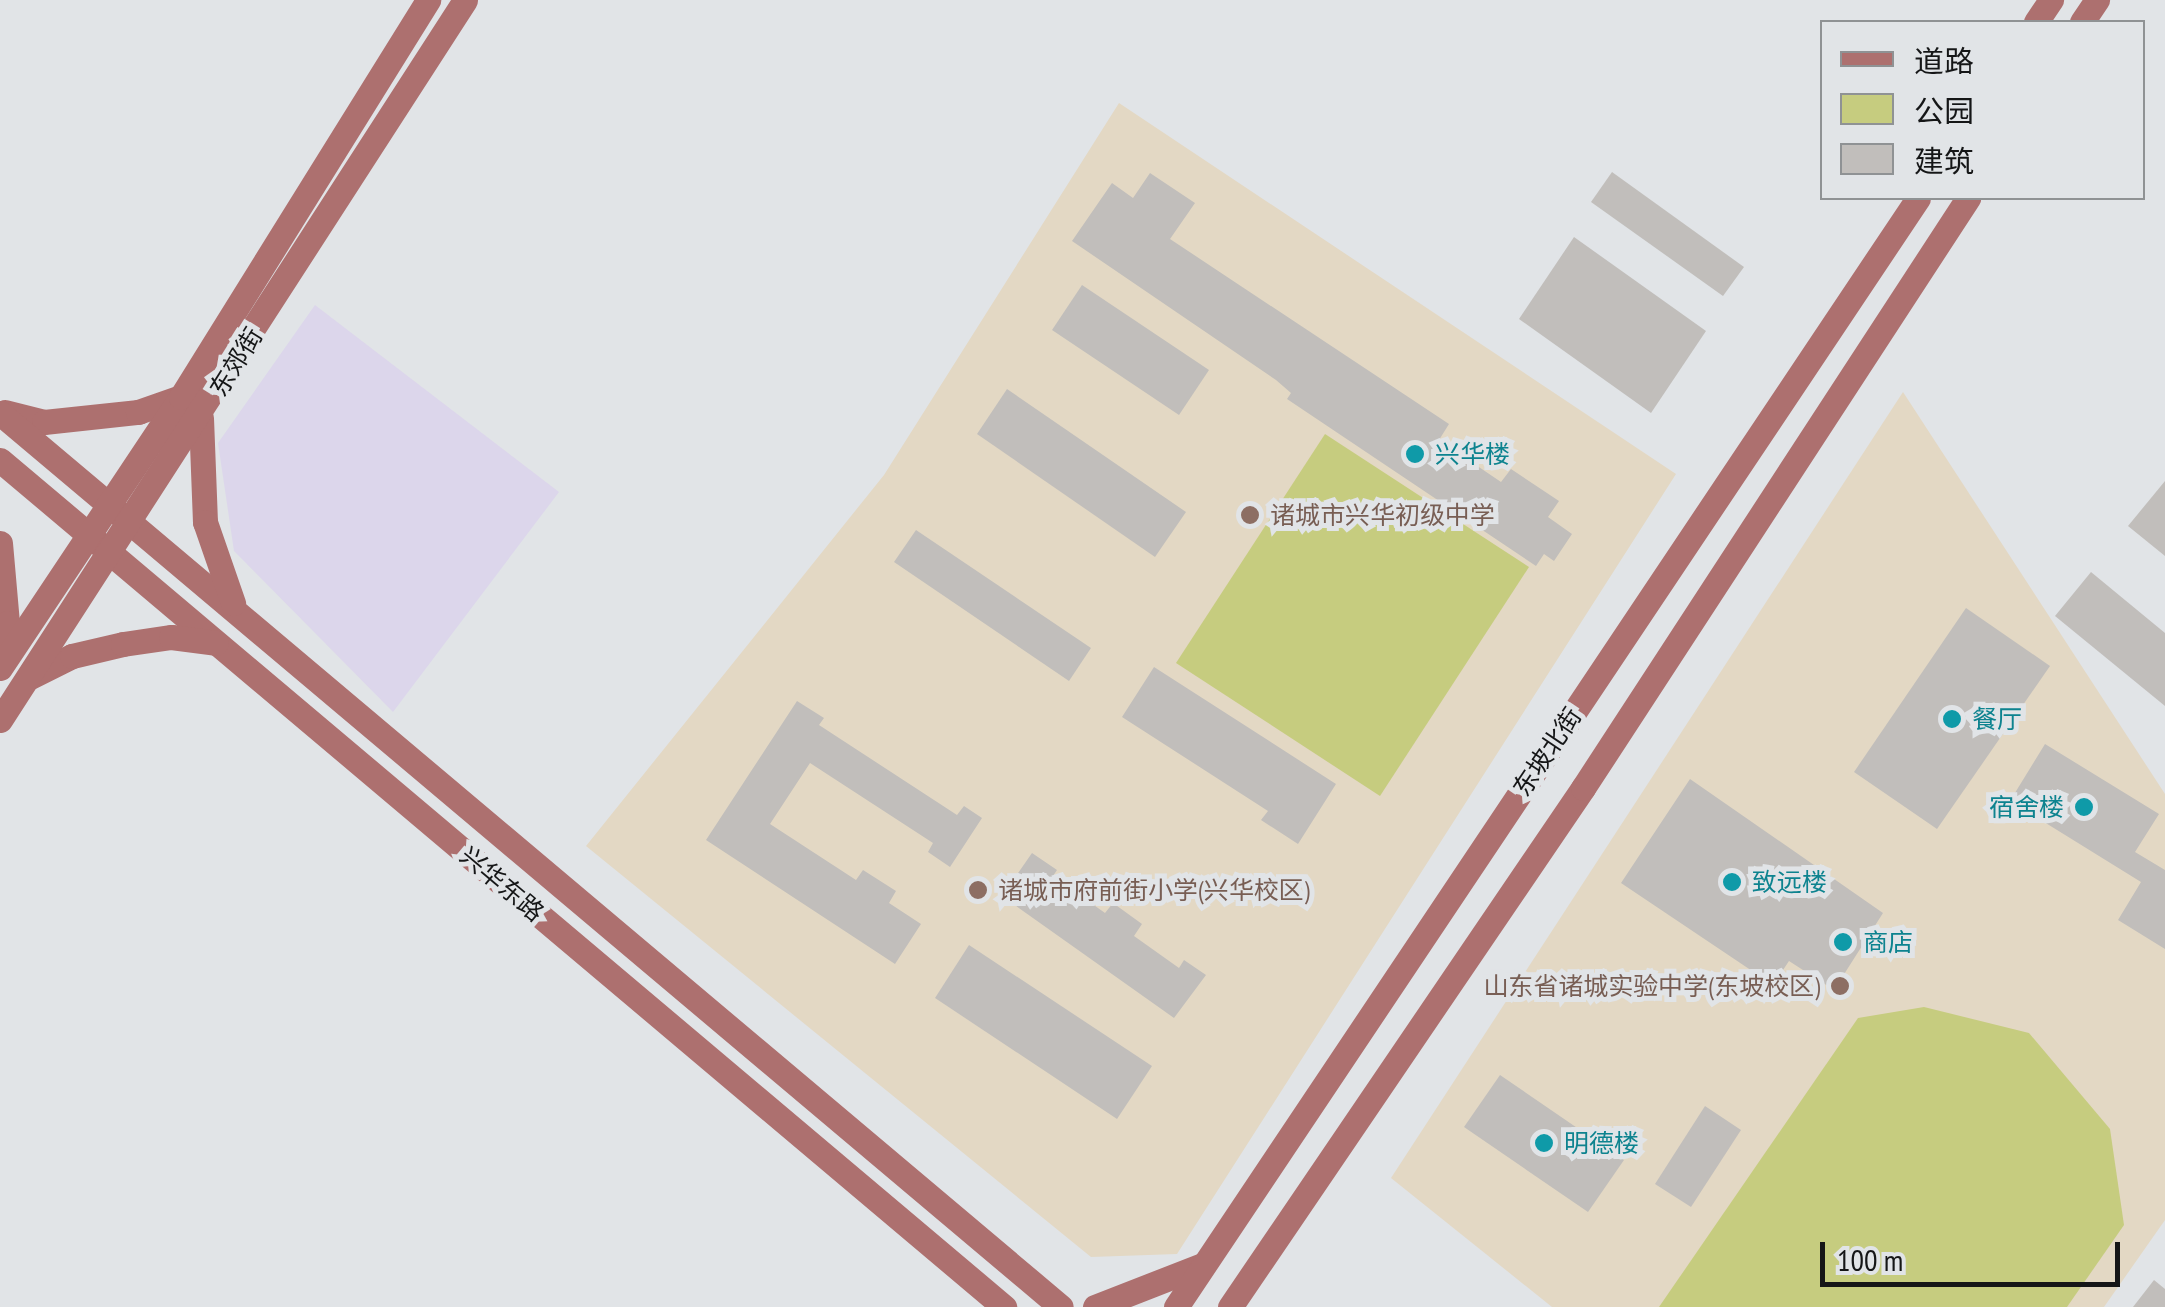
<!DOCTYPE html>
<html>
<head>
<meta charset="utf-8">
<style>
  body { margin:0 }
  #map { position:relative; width:2165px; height:1307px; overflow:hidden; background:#e1e4e7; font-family:"PT Sans Narrow","Noto Sans SC",sans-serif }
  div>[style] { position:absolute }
  .commercial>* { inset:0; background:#dcd6eb }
  .education>* { inset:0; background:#e3d8c4 }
  .green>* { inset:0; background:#c6cc7f }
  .building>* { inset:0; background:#c1bebb }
  .secondary>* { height:25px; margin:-12.5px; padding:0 12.5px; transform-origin:12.5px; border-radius:12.5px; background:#ad706f }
  .dots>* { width:28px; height:28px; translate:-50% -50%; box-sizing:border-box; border:5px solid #e1e4e7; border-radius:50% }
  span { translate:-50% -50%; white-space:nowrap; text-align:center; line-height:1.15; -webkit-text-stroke:10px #e1e4e7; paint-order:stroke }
  .street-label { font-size:25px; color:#151617 }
  .culture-label { font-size:25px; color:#0d838f }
  .left { translate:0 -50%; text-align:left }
  .right { translate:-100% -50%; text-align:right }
  .education-label { font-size:25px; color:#785e54 }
  .legend { position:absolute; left:1820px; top:20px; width:325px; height:180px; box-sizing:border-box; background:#e1e4e7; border:2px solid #8f9294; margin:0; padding:12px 18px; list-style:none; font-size:30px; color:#151617 }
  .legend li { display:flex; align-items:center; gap:20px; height:50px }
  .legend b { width:50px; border:2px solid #8f9294 }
  .scale { position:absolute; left:1820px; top:1242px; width:300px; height:45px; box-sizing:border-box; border:5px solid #151617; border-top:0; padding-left:12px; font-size:30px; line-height:35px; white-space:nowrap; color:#151617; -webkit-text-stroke:8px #e1e4e7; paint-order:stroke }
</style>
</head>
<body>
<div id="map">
  <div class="commercial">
    <div style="clip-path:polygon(315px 305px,559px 492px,393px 712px,234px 551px,218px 443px)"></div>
  </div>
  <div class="education">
    <div style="clip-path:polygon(1119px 103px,1676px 474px,1177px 1254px,1091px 1257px,586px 846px,884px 475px)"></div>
    <div style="clip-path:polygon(1903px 392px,2165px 794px,2165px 1220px,2104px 1307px,1552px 1307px,1391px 1178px)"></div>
  </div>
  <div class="green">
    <div style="clip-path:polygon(1325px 434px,1529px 567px,1380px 796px,1176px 663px)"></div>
    <div style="clip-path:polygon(1924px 1007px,2029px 1033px,2110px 1129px,2124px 1225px,2067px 1307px,1659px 1307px,1858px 1018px)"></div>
  </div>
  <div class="building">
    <div style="clip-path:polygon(1612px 172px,1744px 267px,1723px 296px,1591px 202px)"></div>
    <div style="clip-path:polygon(1150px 173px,1195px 203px,1170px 239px,1449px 424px,1439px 440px,1501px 482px,1511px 469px,1559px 501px,1548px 517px,1572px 534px,1554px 561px,1544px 554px,1536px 566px,1287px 399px,1291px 393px,1276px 380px,1072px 241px,1112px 183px,1133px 198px)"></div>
    <div style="clip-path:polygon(1574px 237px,1706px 331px,1651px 413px,1519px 319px)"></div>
    <div style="clip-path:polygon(1082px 285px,1209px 370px,1179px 415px,1052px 330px)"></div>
    <div style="clip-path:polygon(1007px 389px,1186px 512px,1155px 557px,977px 434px)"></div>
    <div style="clip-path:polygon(2165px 481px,2165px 556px,2128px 526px)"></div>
    <div style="clip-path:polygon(916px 530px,1091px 648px,1069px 681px,894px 562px)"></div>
    <div style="clip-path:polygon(2091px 572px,2165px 633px,2165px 706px,2055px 616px)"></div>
    <div style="clip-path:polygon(1966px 608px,2050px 666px,1937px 829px,1854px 772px)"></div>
    <div style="clip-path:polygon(1154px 667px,1336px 784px,1298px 844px,1261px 820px,1268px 811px,1122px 717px)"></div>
    <div style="clip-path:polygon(797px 701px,824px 718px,819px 725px,957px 815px,964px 806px,982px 818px,950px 867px,928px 852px,933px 843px,810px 763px,770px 824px,856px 880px,863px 870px,896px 891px,889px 903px,921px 924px,895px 964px,706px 840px)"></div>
    <div style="clip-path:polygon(2045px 744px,2159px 814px,2135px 852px,2165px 870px,2165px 949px,2118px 920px,2141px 882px,2010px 801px)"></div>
    <div style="clip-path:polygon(1690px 779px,1883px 913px,1834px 990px,1789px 961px,1773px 985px,1621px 883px)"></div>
    <div style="clip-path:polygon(1032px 853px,1057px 870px,1053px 876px,1105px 913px,1113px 903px,1142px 924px,1134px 936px,1179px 968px,1184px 960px,1206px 975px,1174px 1018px,1002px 896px)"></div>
    <div style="clip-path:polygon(969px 945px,1152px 1066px,1117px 1119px,935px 998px)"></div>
    <div style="clip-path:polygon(1500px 1075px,1624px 1160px,1588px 1212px,1464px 1127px)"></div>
    <div style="clip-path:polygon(1705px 1106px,1741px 1130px,1691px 1207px,1655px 1184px)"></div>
    <div style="clip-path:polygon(2154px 1280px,2165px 1289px,2165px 1307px,2133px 1307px)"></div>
  </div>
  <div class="secondary">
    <div style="left:2036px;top:22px;width:27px;rotate:-56deg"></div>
    <div style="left:2082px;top:22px;width:27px;rotate:-56deg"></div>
    <div style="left:5px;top:412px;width:40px;rotate:14.4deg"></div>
    <div style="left:44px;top:422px;width:95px;rotate:-6.1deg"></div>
    <div style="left:138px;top:412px;width:46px;rotate:-19.2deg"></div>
    <div style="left:0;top:413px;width:1387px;rotate:40.12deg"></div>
    <div style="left:201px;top:418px;width:104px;rotate:87.8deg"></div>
    <div style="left:205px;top:522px;width:86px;rotate:70.9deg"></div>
    <div style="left:0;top:460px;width:1314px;rotate:40.15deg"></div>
    <div style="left:0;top:543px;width:80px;rotate:85deg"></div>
    <div style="left:7px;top:623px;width:34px;rotate:98deg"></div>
    <div style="left:0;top:668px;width:326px;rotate:-56.3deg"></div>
    <div style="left:181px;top:397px;width:468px;rotate:-58.1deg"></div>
    <div style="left:30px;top:677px;width:47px;rotate:-26.6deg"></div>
    <div style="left:72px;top:656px;width:52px;rotate:-13.2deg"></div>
    <div style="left:123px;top:644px;width:49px;rotate:-8.3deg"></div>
    <div style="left:171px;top:637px;width:45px;rotate:7.6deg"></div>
    <div style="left:0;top:720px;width:857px;rotate:-57.14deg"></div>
    <div style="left:1095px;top:1307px;width:115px;rotate:-21.4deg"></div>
    <div style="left:1176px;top:1307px;width:1334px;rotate:-56.21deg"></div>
    <div style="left:1230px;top:1307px;width:628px;rotate:-55.78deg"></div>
    <div style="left:1583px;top:788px;width:705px;rotate:-56.87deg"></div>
  </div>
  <div class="dots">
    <div style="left:1415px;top:454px;background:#0f9aa8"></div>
    <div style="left:1250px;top:515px;background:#8d6e63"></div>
    <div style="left:1952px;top:719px;background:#0f9aa8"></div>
    <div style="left:2084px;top:807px;background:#0f9aa8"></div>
    <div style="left:1732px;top:882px;background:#0f9aa8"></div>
    <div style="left:978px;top:890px;background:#8d6e63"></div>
    <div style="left:1843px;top:942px;background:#0f9aa8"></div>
    <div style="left:1840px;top:986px;background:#8d6e63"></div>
    <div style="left:1544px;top:1143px;background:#0f9aa8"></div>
  </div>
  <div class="street-label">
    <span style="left:236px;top:362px;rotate:-58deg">东郊街</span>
    <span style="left:1547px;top:752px;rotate:-56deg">东坡北街</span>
    <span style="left:502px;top:884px;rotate:40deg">兴华东路</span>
  </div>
  <div class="culture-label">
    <span class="left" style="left:1435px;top:454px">兴华楼</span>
    <span class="left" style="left:1972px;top:719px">餐厅</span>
    <span class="right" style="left:2064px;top:807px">宿舍楼</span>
    <span class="left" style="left:1752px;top:882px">致远楼</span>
    <span class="left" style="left:1863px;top:942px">商店</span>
    <span class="left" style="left:1564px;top:1143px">明德楼</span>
  </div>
  <div class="education-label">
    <span class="left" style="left:1270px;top:515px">诸城市兴华初级中学</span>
    <span class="left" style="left:998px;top:890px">诸城市府前街小学(兴华校区)</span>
    <span class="right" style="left:1820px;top:986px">山东省诸城实验中学(东坡校区)</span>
  </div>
  <ul class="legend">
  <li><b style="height:12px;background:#ad706f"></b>道路</li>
  <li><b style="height:28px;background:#c6cc7f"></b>公园</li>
  <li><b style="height:28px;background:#c1bebb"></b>建筑</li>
  </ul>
  <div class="scale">100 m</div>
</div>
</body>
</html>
